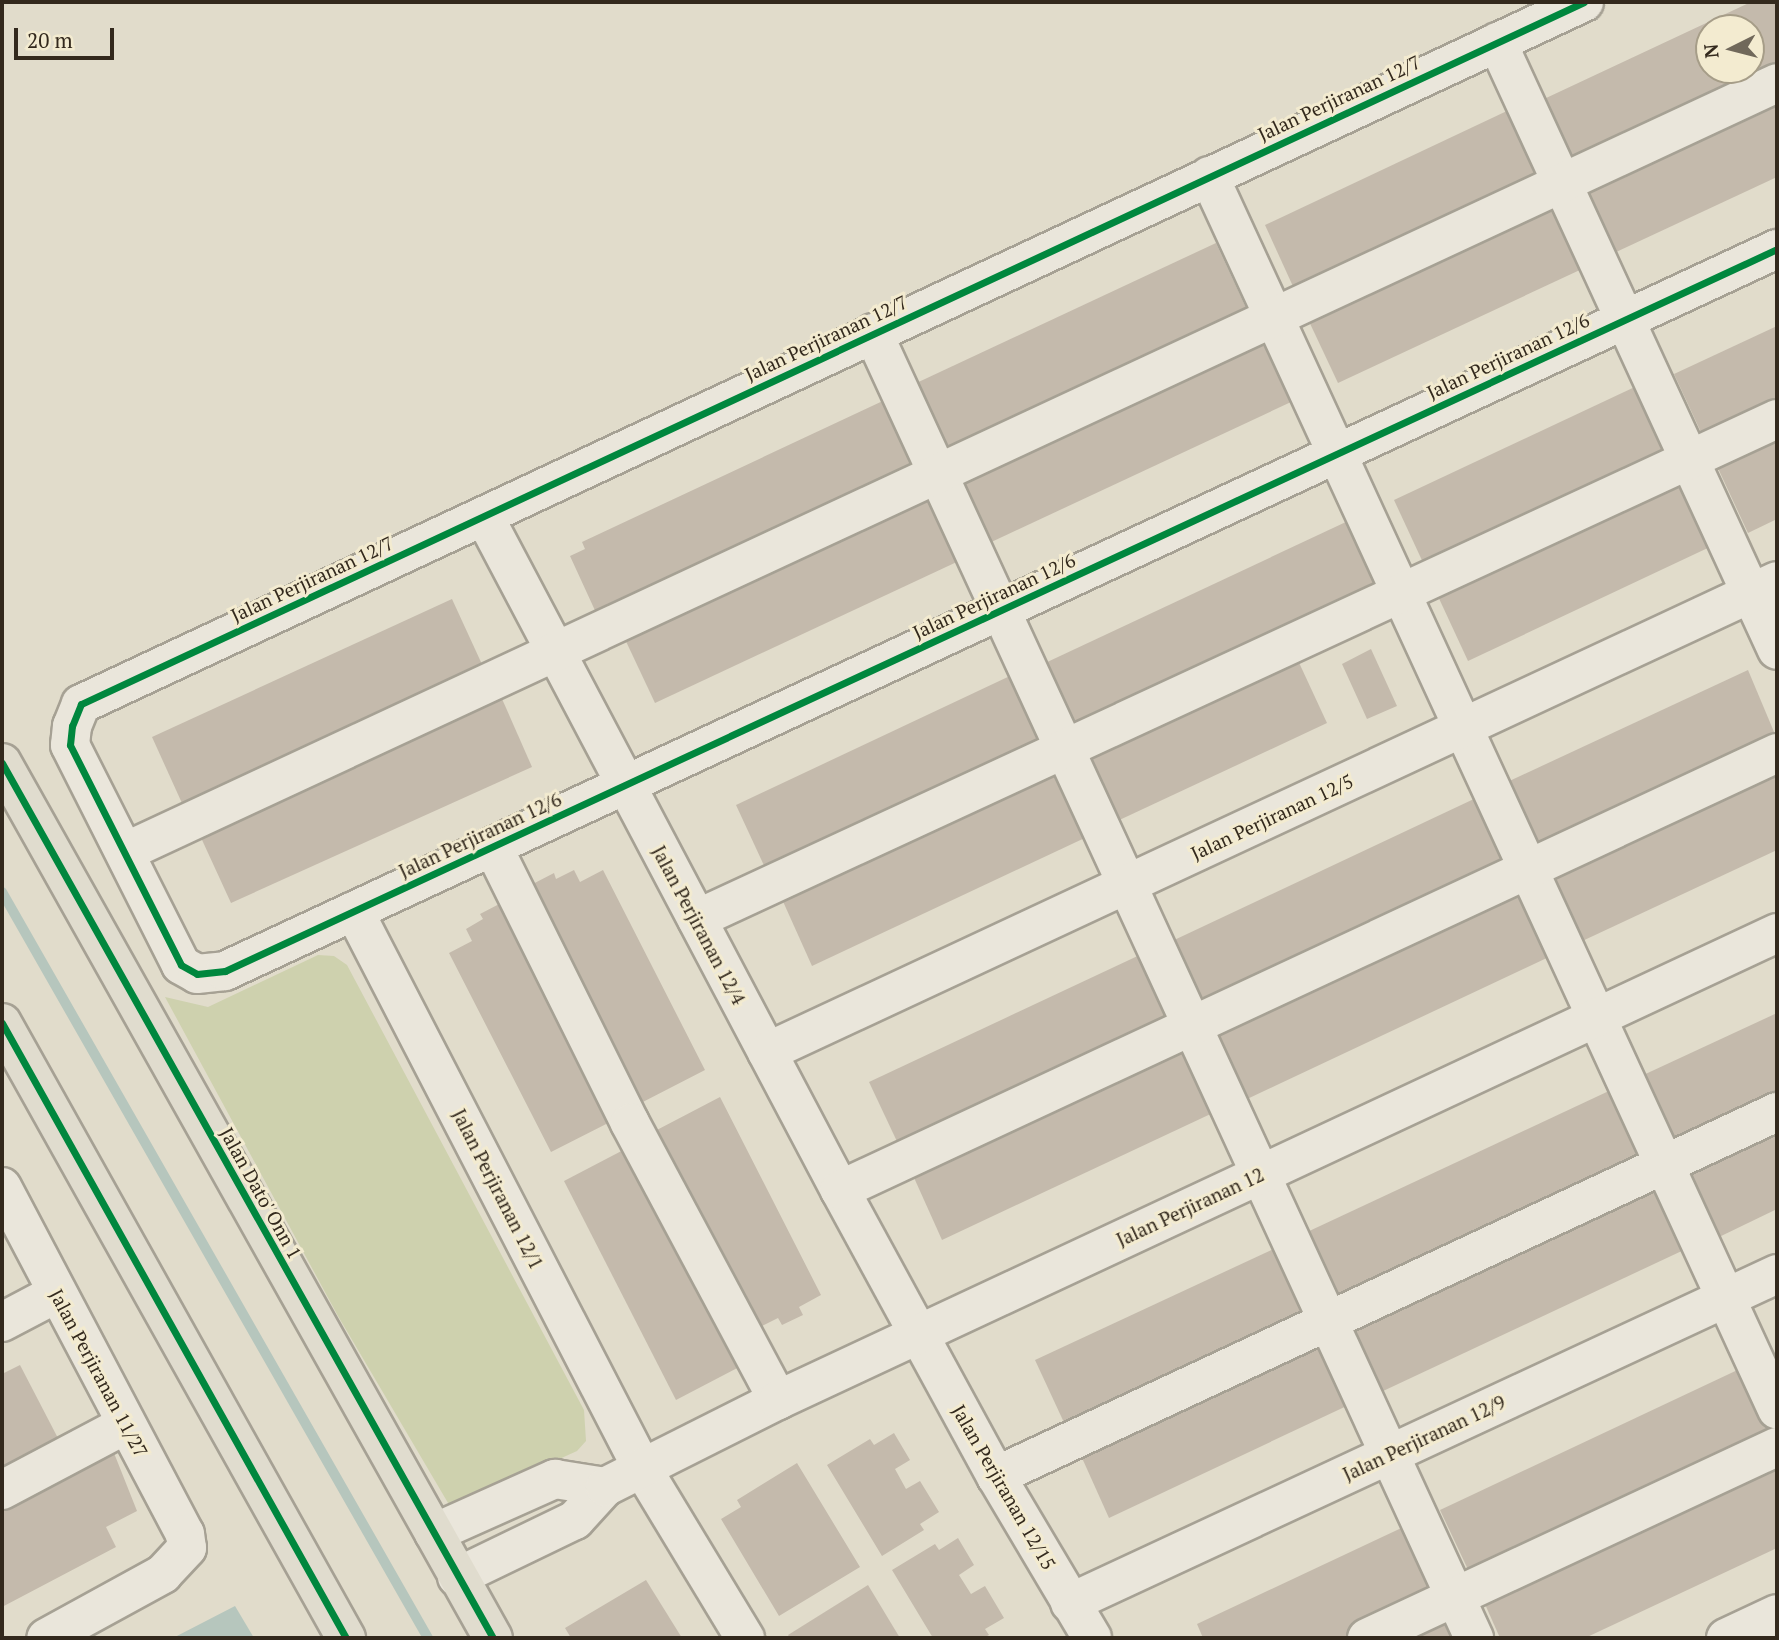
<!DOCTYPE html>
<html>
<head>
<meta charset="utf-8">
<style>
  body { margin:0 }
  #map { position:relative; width:1779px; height:1640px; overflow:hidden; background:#e1dccb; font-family:"PT Serif",serif }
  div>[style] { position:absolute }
  .green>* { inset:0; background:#ced1ae }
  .water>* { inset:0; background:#b6c6bd }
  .stream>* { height:10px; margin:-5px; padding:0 5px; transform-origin:5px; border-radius:5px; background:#b6c6bd }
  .building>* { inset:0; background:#c4baac }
  .roads { filter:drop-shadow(2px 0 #a6a194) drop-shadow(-2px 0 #a6a194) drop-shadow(0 2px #a6a194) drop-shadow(0 -2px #a6a194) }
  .minor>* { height:38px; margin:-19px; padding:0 19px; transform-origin:19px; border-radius:19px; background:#eae6db }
  .major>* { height:38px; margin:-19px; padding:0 19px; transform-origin:19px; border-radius:19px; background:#e0dcce }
  .cycleway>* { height:7px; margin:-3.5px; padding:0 3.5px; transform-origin:3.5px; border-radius:3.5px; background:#00873e }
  span { translate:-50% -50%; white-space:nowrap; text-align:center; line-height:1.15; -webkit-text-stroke:6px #f3ebd0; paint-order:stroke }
  .street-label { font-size:19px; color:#33291d }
  .frame { position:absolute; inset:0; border:4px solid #33291d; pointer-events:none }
  .north { position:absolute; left:1695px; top:14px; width:70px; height:70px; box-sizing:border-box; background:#f3ebd0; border:2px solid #a69d88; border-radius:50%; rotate:264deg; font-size:19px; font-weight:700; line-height:28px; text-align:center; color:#33291d }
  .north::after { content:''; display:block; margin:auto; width:24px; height:32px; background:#70685a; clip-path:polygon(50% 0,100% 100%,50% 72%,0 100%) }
  .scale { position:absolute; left:14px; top:28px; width:100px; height:32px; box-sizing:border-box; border:4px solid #33291d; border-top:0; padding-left:9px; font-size:21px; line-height:24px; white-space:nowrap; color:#33291d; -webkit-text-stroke:5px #f3ebd0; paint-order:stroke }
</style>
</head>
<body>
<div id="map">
  <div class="green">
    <div style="clip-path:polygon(318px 955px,334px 956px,347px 965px,584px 1410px,586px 1441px,577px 1451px,451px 1508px,338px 1316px,165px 997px,208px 1007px)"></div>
  </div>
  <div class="water">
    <div style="clip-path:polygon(235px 1606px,254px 1638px,173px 1638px)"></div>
  </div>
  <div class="stream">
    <div style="left:2px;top:892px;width:859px;rotate:60.27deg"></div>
  </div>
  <div class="building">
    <div style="clip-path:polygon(evenodd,1751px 2px,1777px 2px,1777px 74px,1576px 168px,1544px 99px,1751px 2px,1709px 28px,1751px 28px,1751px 70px,1709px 70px,1709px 28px)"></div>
    <div style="clip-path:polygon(1777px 93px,1777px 177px,1614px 253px,1582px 185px)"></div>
    <div style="clip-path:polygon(1509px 110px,1541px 179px,1296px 293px,1265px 225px)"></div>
    <div style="clip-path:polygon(1550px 200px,1582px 269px,1338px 383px,1306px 315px)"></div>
    <div style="clip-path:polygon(1216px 243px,1248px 312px,942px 455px,910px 386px)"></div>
    <div style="clip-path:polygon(1777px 326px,1777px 410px,1706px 443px,1674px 374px)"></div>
    <div style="clip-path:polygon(1259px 333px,1291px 402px,985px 545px,954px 476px)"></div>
    <div style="clip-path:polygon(1639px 385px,1670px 454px,1426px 569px,1394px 500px)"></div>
    <div style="clip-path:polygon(887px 399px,919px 467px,598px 617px,570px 556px,585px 549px,582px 542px)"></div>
    <div style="clip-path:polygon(1777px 435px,1777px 519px,1748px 533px,1716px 464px)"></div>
    <div style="clip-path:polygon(1681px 477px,1712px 546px,1468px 661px,1436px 592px)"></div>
    <div style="clip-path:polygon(928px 492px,961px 560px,655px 703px,623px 635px)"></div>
    <div style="clip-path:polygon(1348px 521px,1381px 590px,1075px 733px,1043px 664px)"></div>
    <div style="clip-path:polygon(452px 599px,486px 673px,186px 812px,152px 737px)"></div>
    <div style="clip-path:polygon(1371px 649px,1397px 706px,1367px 719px,1342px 664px)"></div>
    <div style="clip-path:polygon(1295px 654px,1327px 723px,1113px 823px,1081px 754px)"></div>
    <div style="clip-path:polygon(1748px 670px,1777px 739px,1535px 853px,1503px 784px)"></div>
    <div style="clip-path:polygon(1012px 675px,1044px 744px,768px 874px,736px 805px)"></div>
    <div style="clip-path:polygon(499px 692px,532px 767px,231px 903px,197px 829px)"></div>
    <div style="clip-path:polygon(1777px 766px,1777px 850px,1578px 943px,1546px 874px)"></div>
    <div style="clip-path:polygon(1057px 767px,1089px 836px,812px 966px,781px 897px)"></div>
    <div style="clip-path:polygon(1476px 798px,1508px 867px,1202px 1010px,1170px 942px)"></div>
    <div style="clip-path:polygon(574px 870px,580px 882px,603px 870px,705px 1070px,637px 1105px,527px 887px,554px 873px,556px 879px)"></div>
    <div style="clip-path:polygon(1518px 888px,1551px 956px,1245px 1100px,1212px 1031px)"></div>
    <div style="clip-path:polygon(507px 900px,618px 1118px,551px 1152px,449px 953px,472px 941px,466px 929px,483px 919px,480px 914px)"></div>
    <div style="clip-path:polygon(1144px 953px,1176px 1021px,901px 1150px,869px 1082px)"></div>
    <div style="clip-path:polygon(1777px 1013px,1777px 1096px,1671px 1146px,1639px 1077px)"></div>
    <div style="clip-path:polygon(1186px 1042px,1217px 1111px,942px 1240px,911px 1171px)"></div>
    <div style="clip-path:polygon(1611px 1090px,1643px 1158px,1337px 1302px,1305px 1233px)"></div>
    <div style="clip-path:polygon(720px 1097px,821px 1295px,799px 1307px,803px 1315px,782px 1325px,778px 1318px,754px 1330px,653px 1132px)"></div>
    <div style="clip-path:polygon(1777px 1125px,1777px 1209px,1717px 1238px,1685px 1169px)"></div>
    <div style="clip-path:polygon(631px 1146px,743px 1365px,676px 1400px,564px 1181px)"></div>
    <div style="clip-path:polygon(1654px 1180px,1686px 1249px,1381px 1392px,1348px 1324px)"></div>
    <div style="clip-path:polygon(1280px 1246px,1311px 1315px,1067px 1429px,1035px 1360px)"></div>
    <div style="clip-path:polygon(1322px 1335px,1353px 1403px,1109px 1518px,1078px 1449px)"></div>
    <div style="clip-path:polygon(20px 1365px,61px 1444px,2px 1476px,2px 1374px)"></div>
    <div style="clip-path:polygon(1746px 1366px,1777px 1435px,1472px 1578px,1440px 1510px)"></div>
    <div style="clip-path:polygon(894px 1433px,910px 1460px,895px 1469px,906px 1489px,920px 1481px,939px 1512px,920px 1524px,924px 1530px,882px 1556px,827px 1465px,870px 1439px,874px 1445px)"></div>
    <div style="clip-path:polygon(112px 1448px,137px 1511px,106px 1527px,116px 1547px,2px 1607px,2px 1506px)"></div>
    <div style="clip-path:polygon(797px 1463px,860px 1567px,779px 1616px,721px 1519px,741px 1507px,737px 1500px)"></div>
    <div style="clip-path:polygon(1777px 1464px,1777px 1548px,1585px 1638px,1500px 1638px,1484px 1602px)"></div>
    <div style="clip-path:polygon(1412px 1523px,1444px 1592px,1344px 1638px,1203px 1638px,1197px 1624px)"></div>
    <div style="clip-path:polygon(958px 1538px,974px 1565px,959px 1575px,971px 1594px,985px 1586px,1004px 1618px,985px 1629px,989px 1635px,983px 1638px,933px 1638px,892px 1570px,935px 1544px,939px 1550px)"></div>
    <div style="clip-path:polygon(646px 1580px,682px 1638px,571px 1638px,565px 1628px)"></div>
    <div style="clip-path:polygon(868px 1585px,900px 1638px,790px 1638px,788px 1635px)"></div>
    <div style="clip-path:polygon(1454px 1613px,1466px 1638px,1400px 1638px)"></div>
  </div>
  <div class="roads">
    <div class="minor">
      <div style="left:1584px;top:2px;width:1659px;rotate:154.96deg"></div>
      <div style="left:81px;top:704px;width:24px;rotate:112deg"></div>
      <div style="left:72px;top:726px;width:19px;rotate:96deg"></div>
      <div style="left:70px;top:745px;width:246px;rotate:63.2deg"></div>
      <div style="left:181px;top:965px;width:18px;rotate:29deg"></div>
      <div style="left:197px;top:974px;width:28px;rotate:-6deg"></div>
      <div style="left:225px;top:971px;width:1712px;rotate:-24.95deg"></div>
      <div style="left:1497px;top:42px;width:669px;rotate:65.27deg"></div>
      <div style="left:1209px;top:176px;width:1358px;rotate:65.27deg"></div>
      <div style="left:873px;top:333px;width:1437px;rotate:65.27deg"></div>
      <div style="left:484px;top:516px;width:762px;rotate:62.16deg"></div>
      <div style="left:840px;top:1190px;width:326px;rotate:61.4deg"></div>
      <div style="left:996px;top:1476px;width:188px;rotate:59.3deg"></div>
      <div style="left:493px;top:847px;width:308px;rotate:63.6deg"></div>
      <div style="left:630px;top:1123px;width:314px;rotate:61.9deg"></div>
      <div style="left:125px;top:852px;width:1822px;rotate:-24.96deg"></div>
      <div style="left:354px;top:911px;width:627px;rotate:62.66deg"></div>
      <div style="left:642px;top:1468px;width:199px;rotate:58.8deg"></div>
      <div style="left:697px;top:919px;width:1190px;rotate:-24.84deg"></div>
      <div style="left:767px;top:1052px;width:1114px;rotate:-25deg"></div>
      <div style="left:2px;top:1187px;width:392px;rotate:62.2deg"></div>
      <div style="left:185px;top:1534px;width:14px;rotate:82deg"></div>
      <div style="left:187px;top:1548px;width:35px;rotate:133deg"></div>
      <div style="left:163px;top:1574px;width:133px;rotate:151.3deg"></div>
      <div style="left:840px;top:1190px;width:1034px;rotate:-25deg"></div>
      <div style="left:2px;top:1322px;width:62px;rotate:-27.8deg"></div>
      <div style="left:996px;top:1476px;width:862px;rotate:-24.99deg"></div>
      <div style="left:2px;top:1490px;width:139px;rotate:-27.9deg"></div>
      <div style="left:434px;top:1533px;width:133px;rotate:-24.1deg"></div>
      <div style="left:555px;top:1479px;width:51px;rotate:9.1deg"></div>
      <div style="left:457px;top:1577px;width:131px;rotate:-25.8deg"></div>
      <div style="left:575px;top:1520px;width:45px;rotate:-47.7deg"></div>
      <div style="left:605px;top:1487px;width:194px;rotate:-26.7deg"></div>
      <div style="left:778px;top:1400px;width:1103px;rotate:-25.05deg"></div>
      <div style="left:1070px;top:1603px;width:780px;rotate:-24.95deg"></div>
      <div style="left:1367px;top:1638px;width:452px;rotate:-25deg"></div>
      <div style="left:1726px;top:1638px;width:56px;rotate:-25.2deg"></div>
    </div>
    <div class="major">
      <div style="left:2px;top:763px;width:1003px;rotate:60.7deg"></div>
      <div style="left:2px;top:1023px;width:705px;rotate:60.78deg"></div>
    </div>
  </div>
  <div class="cycleway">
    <div style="left:1584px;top:2px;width:1659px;rotate:154.96deg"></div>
    <div style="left:81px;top:704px;width:24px;rotate:112deg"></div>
    <div style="left:72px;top:726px;width:19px;rotate:96deg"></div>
    <div style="left:70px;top:745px;width:246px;rotate:63.2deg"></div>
    <div style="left:181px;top:965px;width:18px;rotate:29deg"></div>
    <div style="left:197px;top:974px;width:28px;rotate:-6deg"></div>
    <div style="left:225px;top:971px;width:1712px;rotate:-24.95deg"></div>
    <div style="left:2px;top:763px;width:1003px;rotate:60.7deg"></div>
    <div style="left:2px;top:1023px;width:705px;rotate:60.78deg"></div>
  </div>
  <div class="street-label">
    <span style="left:1339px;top:98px;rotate:-25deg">Jalan Perjiranan 12/7</span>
    <span style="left:826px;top:338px;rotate:-25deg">Jalan Perjiranan 12/7</span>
    <span style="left:1508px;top:356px;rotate:-25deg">Jalan Perjiranan 12/6</span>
    <span style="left:312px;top:579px;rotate:-25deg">Jalan Perjiranan 12/7</span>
    <span style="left:994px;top:596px;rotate:-25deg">Jalan Perjiranan 12/6</span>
    <span style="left:1272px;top:817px;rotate:-25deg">Jalan Perjiranan 12/5</span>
    <span style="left:480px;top:835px;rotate:-25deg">Jalan Perjiranan 12/6</span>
    <span style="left:699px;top:925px;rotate:62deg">Jalan Perjiranan 12/4</span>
    <span style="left:498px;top:1189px;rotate:63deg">Jalan Perjiranan 12/1</span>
    <span style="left:261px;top:1193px;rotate:61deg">Jalan Dato' Onn 1</span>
    <span style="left:1190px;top:1207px;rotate:-25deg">Jalan Perjiranan 12</span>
    <span style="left:99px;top:1373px;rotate:62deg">Jalan Perjiranan 11/27</span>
    <span style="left:1424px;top:1438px;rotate:-25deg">Jalan Perjiranan 12/9</span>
    <span style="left:1004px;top:1487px;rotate:60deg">Jalan Perjiranan 12/15</span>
  </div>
  <div class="frame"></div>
  <div class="north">N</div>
  <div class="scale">20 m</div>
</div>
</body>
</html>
